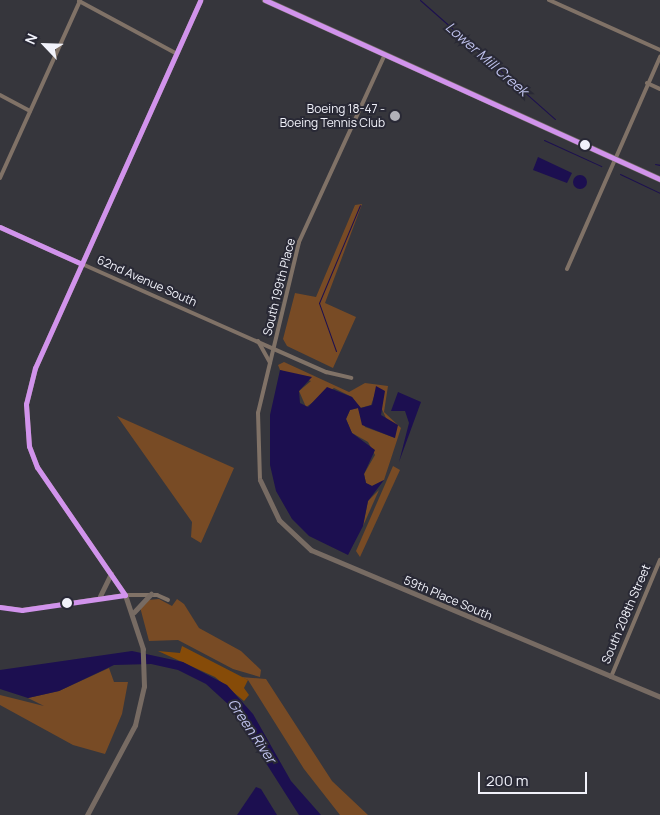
<!DOCTYPE html>
<html>
<head>
<meta charset="utf-8">
<style>
  body { margin:0 }
  #map { position:relative; width:660px; height:815px; overflow:hidden; background:#36363c; font-family:Manrope,sans-serif }
  div>[style] { position:absolute }
  .green>* { inset:0; background:#784b25 }
  .forest>* { inset:0; background:#864b08 }
  .water>* { inset:0; background:#1c0f50 }
  .round { border-radius:50% }
  .stream>* { height:1px; margin:-0.5px; padding:0 0.5px; transform-origin:0.5px; border-radius:0.5px; background:#1c0f50 }
  .street>* { height:4px; margin:-2px; padding:0 2px; transform-origin:2px; border-radius:2px; background:#807267 }
  .secondary>* { height:5px; margin:-2.5px; padding:0 2.5px; transform-origin:2.5px; border-radius:2.5px; background:#776b63 }
  .primary>* { height:5.5px; margin:-2.75px; padding:0 2.75px; transform-origin:2.75px; border-radius:2.75px; background:#746c69 }
  .bus-1>* { height:5px; margin:-2.5px; padding:0 2.5px; transform-origin:2.5px; border-radius:2.5px; background:#d193ec }
  .dots>* { width:14px; height:14px; translate:-50% -50%; box-sizing:border-box; border:2px solid #292935; border-radius:50% }
  span { translate:-50% -50%; white-space:nowrap; text-align:center; line-height:1.15; -webkit-text-stroke:4px #292935; paint-order:stroke }
  .poi-label { font-size:12px; color:#f1f2fa }
  .right { translate:-100% -50%; text-align:right }
  .street-label { font-size:12px; color:#f1f2fa }
  .water-label { font-size:14px; color:#c1c4ef; font-style:italic }
  .north { position:absolute; left:20px; top:20px; width:50px; height:50px; -webkit-text-stroke:4px #292935; paint-order:stroke; rotate:294deg; font-size:14px; font-weight:700; line-height:20px; text-align:center; color:#f1f2fa }
  .north::after { content:''; display:block; margin:auto; width:18px; height:22px; background:#f1f2fa; clip-path:polygon(50% 0,100% 100%,50% 72%,0 100%) }
  .scale { position:absolute; left:478px; top:772px; width:109px; height:22px; box-sizing:border-box; border:2px solid #f1f2fa; border-top:0; padding-left:6px; font-size:15px; line-height:18px; white-space:nowrap; color:#f1f2fa; -webkit-text-stroke:4px #292935; paint-order:stroke }
</style>
</head>
<body>
<div id="map">
  <div class="green">
    <div style="clip-path:polygon(362px 204px,325px 303px,356px 317px,333px 368px,287px 346px,283px 339px,295px 293px,316px 297px,355px 205px)"></div>
    <div style="clip-path:polygon(284px 362px,349px 392px,365px 383px,388px 386px,384px 412px,401px 428px,384px 480px,372px 486px,366px 483px,364px 474px,375px 455px,368px 442px,352px 433px,346px 419px,350px 410px,358px 408px,365px 427px,395px 438px,375px 394px,371px 405px,360px 408px,352px 397px,334px 388px,306px 407px,299px 391px,311px 381px,280px 370px,278px 365px)"></div>
    <div style="clip-path:polygon(117px 416px,234px 468px,201px 543px,191px 537px,192px 522px)"></div>
    <div style="clip-path:polygon(393px 466px,400px 470px,360px 557px,356px 551px)"></div>
    <div style="clip-path:polygon(379px 490px,363px 526px,368px 501px)"></div>
    <div style="clip-path:polygon(159px 599px,172px 606px,177px 599px,184px 604px,199px 628px,241px 651px,261px 670px,260px 677px,233px 669px,178px 640px,149px 641px,140px 607px,148px 600px)"></div>
    <div style="clip-path:polygon(109px 668px,114px 682px,128px 682px,122px 714px,105px 754px,73px 745px,0 705px,0 695px,44px 706px,28px 698px,59px 691px)"></div>
    <div style="clip-path:polygon(241px 677px,266px 679px,332px 781px,368px 815px,340px 815px,304px 769px,248px 680px)"></div>
  </div>
  <div class="forest">
    <div style="clip-path:polygon(182px 646px,248px 680px,244px 688px,249px 695px,244px 701px,215px 677px,158px 651px,180px 653px)"></div>
  </div>
  <div class="water">
    <div style="clip-path:polygon(538px 157px,572px 173px,567px 183px,533px 170px)"></div>
    <div class="round" style="left:573px;top:175px;width:14px;height:14px"></div>
    <div style="clip-path:polygon(280px 370px,312px 377px,299px 391px,300px 403px,308px 407px,327px 387px,352px 397px,361px 408px,372px 405px,376px 386px,385px 391px,381px 415px,398px 425px,395px 438px,362px 425px,358px 408px,350px 410px,346px 419px,352px 433px,375px 450px,364px 474px,366px 483px,372px 486px,384px 480px,368px 501px,363px 526px,348px 555px,309px 536px,292px 519px,276px 491px,270px 465px,270px 415px)"></div>
    <div style="clip-path:polygon(398px 392px,421px 402px,399px 462px,409px 423px,405px 411px,391px 411px)"></div>
    <div style="clip-path:polygon(132px 651px,183px 662px,227px 685px,253px 714px,291px 781px,321px 815px,299px 815px,229px 705px,206px 684px,178px 670px,151px 664px,114px 665px,59px 691px,28px 698px,0 689px,0 670px)"></div>
    <div style="clip-path:polygon(256px 787px,261px 789px,277px 815px,237px 815px)"></div>
  </div>
  <div class="stream">
    <div style="left:420px;top:0;width:180px;rotate:41.4deg"></div>
    <div style="left:544px;top:140px;width:63px;rotate:24.5deg"></div>
    <div style="left:655px;top:164px;width:5px;rotate:11deg"></div>
    <div style="left:620px;top:174px;width:44px;rotate:25.4deg"></div>
    <div style="left:336px;top:351px;width:51px;rotate:-109.5deg"></div>
    <div style="left:319px;top:303px;width:106px;rotate:-67.3deg"></div>
  </div>
  <div class="street">
    <div style="left:549px;top:0;width:122px;rotate:24.2deg"></div>
    <div style="left:79px;top:1px;width:109px;rotate:28.4deg"></div>
    <div style="left:647px;top:83px;width:14px;rotate:25deg"></div>
    <div style="left:0;top:95px;width:34px;rotate:28deg"></div>
    <div style="left:0;top:178px;width:194px;rotate:-65.7deg"></div>
    <div style="left:82px;top:264px;width:267px;rotate:23.9deg"></div>
    <div style="left:326px;top:372px;width:26px;rotate:13deg"></div>
    <div style="left:567px;top:269px;width:232px;rotate:-66.3deg"></div>
    <div style="left:258px;top:341px;width:25px;rotate:61deg"></div>
    <div style="left:260px;top:480px;width:67px;rotate:-91.7deg"></div>
    <div style="left:258px;top:413px;width:176px;rotate:-76.5deg"></div>
    <div style="left:299px;top:242px;width:205px;rotate:-65.4deg"></div>
    <div style="left:0;top:607px;width:22px;rotate:8deg"></div>
    <div style="left:22px;top:610px;width:104px;rotate:-8.3deg"></div>
    <div style="left:125px;top:595px;width:32px"></div>
    <div style="left:157px;top:595px;width:12px;rotate:24deg"></div>
    <div style="left:611px;top:677px;width:127px;rotate:-67.3deg"></div>
  </div>
  <div class="secondary">
    <div style="left:0;top:227px;width:90px;rotate:24.3deg"></div>
    <div style="left:260px;top:480px;width:44px;rotate:64.6deg"></div>
    <div style="left:279px;top:520px;width:44px;rotate:43.2deg"></div>
    <div style="left:311px;top:550px;width:379px;rotate:22.8deg"></div>
    <div style="left:100px;top:596px;width:25px;rotate:-64deg"></div>
    <div style="left:134px;top:612px;width:25px;rotate:-47deg"></div>
    <div style="left:87px;top:815px;width:102px;rotate:-61.9deg"></div>
    <div style="left:135px;top:725px;width:40px;rotate:-77deg"></div>
    <div style="left:144px;top:686px;width:37px;rotate:-92deg"></div>
    <div style="left:143px;top:649px;width:57px;rotate:-108.4deg"></div>
    <div style="left:125px;top:595px;width:155px;rotate:-124.5deg"></div>
    <div style="left:37px;top:467px;width:22px;rotate:-111deg"></div>
    <div style="left:29px;top:446px;width:42px;rotate:-94.1deg"></div>
    <div style="left:26px;top:404px;width:37px;rotate:-76deg"></div>
    <div style="left:35px;top:368px;width:403px;rotate:-65.8deg"></div>
  </div>
  <div class="primary">
    <div style="left:265px;top:0;width:434px;rotate:24.4deg"></div>
  </div>
  <div class="bus-1">
    <div style="left:265px;top:0;width:434px;rotate:24.4deg"></div>
    <div style="left:0;top:227px;width:90px;rotate:24.3deg"></div>
    <div style="left:125px;top:595px;width:155px;rotate:-124.5deg"></div>
    <div style="left:37px;top:467px;width:22px;rotate:-111deg"></div>
    <div style="left:29px;top:446px;width:42px;rotate:-94.1deg"></div>
    <div style="left:26px;top:404px;width:37px;rotate:-76deg"></div>
    <div style="left:35px;top:368px;width:403px;rotate:-65.8deg"></div>
    <div style="left:0;top:607px;width:22px;rotate:8deg"></div>
    <div style="left:22px;top:610px;width:104px;rotate:-8.3deg"></div>
  </div>
  <div class="dots">
    <div style="left:395px;top:116px;background:#b0b0b8"></div>
    <div style="left:585px;top:145px;background:#f1f2fa"></div>
    <div style="left:67px;top:603px;background:#f1f2fa"></div>
  </div>
  <div class="poi-label">
    <span class="right" style="left:385px;top:116px">Boeing 18-47 -<br>Boeing Tennis Club</span>
  </div>
  <div class="street-label">
    <span style="left:147px;top:281px;rotate:24deg">62nd Avenue South</span>
    <span style="left:279px;top:287px;rotate:-76deg">South 199th Place</span>
    <span style="left:448px;top:598px;rotate:23deg">59th Place South</span>
    <span style="left:626px;top:614px;rotate:-67deg">South 208th Street</span>
  </div>
  <div class="water-label">
    <span style="left:487px;top:59px;rotate:41deg">Lower Mill Creek</span>
    <span style="left:252px;top:731px;rotate:56deg">Green River</span>
  </div>
  <div class="north">N</div>
  <div class="scale">200 m</div>
</div>
</body>
</html>
